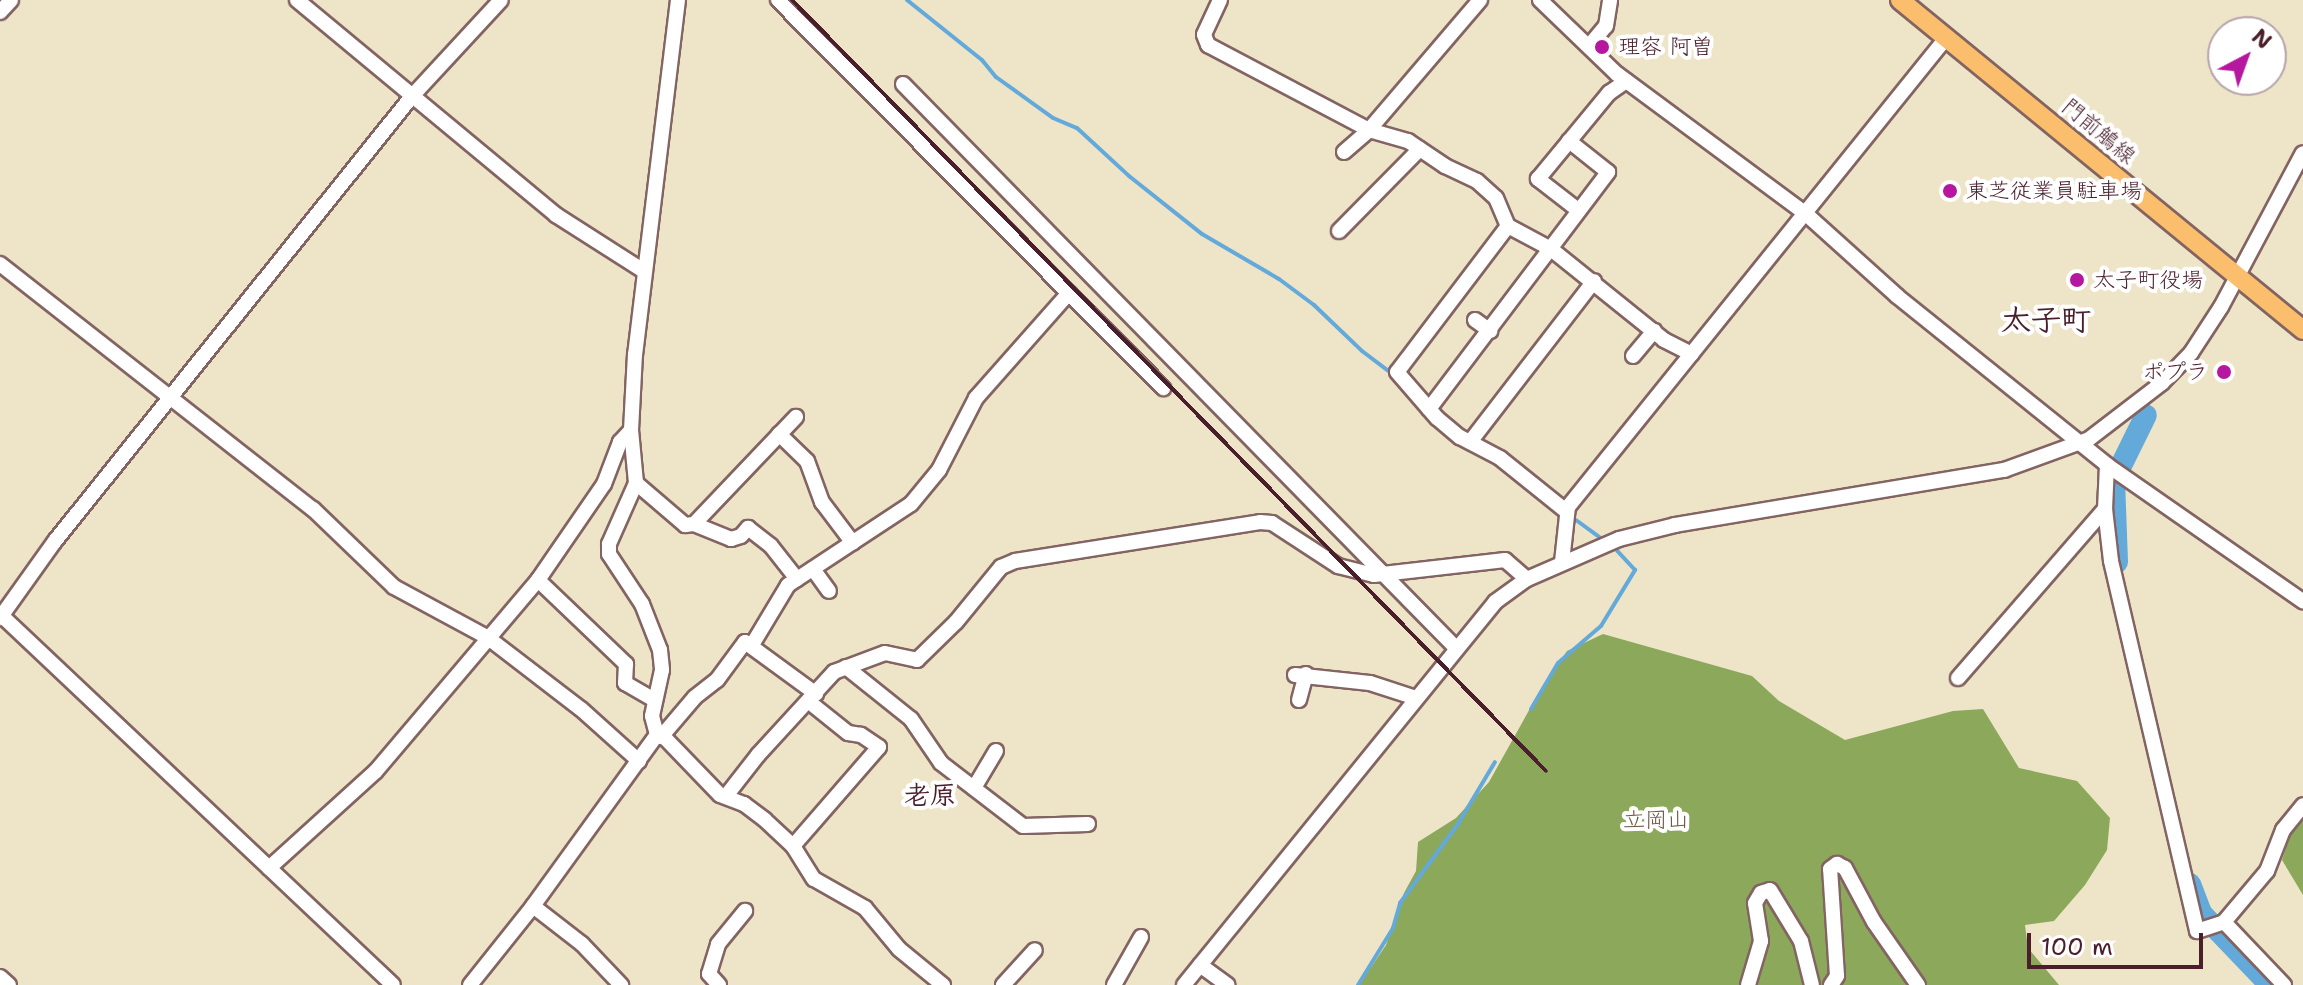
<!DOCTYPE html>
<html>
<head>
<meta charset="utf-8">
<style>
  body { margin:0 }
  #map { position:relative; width:2303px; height:985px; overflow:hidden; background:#eee5c9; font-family:"Shantell Sans","Klee One",sans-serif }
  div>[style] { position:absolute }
  .forest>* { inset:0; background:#8ba85b }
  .stream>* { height:4px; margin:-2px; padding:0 2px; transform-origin:2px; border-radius:2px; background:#63a9d9 }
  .river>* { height:22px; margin:-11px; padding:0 11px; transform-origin:11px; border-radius:11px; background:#63a9d9 }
  .roads { filter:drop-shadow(2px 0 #836462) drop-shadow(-2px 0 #836462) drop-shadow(0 2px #836462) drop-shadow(0 -2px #836462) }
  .minor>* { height:14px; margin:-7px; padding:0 7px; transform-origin:7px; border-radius:7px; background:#fff }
  .major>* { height:18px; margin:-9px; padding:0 9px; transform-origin:9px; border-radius:9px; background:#fabe6d }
  .rail>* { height:4px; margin:-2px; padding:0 2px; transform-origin:2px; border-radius:2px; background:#4a1f2b }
  .dots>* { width:22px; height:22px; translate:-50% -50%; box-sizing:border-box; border:4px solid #fff; border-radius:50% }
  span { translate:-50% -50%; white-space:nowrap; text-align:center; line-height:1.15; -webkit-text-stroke:8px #fff; paint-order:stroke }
  .poi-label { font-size:22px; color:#4a1f2b }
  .left { translate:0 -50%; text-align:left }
  .right { translate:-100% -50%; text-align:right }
  .street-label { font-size:22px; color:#4a1f2b }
  .park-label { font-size:22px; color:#6d5840 }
  .quarter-label { font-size:26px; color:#4a1f2b; font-weight:700 }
  .district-label { font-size:30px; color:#4a1f2b; font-weight:700 }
  .north { position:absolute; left:2207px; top:16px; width:80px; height:80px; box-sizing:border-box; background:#fff; border:2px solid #b7a5aa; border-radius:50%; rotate:41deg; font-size:22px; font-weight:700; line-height:32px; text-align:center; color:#4a1f2b }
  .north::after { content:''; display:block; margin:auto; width:28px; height:36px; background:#b5179e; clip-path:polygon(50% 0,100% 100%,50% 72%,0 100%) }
  .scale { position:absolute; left:2027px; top:933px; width:176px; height:36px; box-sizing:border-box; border:4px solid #4a1f2b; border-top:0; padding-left:10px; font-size:24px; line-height:28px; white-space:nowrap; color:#4a1f2b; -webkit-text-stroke:6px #fff; paint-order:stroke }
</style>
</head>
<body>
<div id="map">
  <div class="forest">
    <div style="clip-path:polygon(1603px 634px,1752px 676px,1779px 701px,1845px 740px,1953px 711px,1983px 709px,2019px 768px,2077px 781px,2110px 818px,2107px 850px,2085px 885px,2054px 921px,2025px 925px,2028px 948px,2059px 985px,1359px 985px,1386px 945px,1404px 893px,1416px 871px,1418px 842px,1456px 818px,1489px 782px,1542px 687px,1567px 651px)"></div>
    <div style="clip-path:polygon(2303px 813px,2303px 895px,2282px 860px,2295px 821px)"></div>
  </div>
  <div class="stream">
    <div style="left:907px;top:0;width:96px;rotate:38.7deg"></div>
    <div style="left:982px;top:60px;width:22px;rotate:51deg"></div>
    <div style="left:996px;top:77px;width:70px;rotate:35.7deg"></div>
    <div style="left:1053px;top:118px;width:26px;rotate:23deg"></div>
    <div style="left:1077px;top:128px;width:71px;rotate:42.7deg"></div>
    <div style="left:1129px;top:176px;width:93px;rotate:38.5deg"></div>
    <div style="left:1202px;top:234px;width:89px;rotate:30.3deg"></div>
    <div style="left:1279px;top:279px;width:44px;rotate:36.6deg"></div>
    <div style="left:1314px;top:305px;width:66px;rotate:43.8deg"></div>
    <div style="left:1362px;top:351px;width:40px;rotate:37deg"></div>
    <div style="left:1576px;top:520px;width:29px;rotate:36deg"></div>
    <div style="left:1531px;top:709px;width:53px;rotate:-59.6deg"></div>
    <div style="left:1558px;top:663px;width:57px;rotate:-40.7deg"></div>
    <div style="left:1601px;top:626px;width:66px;rotate:-58.7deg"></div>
    <div style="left:1635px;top:570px;width:26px;rotate:-133deg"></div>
    <div style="left:1358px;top:985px;width:67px;rotate:-58.4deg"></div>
    <div style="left:1393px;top:928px;width:26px;rotate:-74deg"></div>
    <div style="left:1400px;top:903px;width:98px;rotate:-53.7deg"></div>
    <div style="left:1458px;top:824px;width:72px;rotate:-59.2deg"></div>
  </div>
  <div class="river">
    <div style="left:2117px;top:562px;width:82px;rotate:-92.1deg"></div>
    <div style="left:2114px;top:480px;width:72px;rotate:-63.8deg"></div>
    <div style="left:2190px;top:884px;width:31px;rotate:69deg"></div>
    <div style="left:2201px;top:913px;width:100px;rotate:46.2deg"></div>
  </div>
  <div class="roads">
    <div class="minor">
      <div style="left:297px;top:0;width:337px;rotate:39.7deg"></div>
      <div style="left:556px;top:215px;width:102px;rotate:32.6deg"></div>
      <div style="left:678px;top:0;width:357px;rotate:96.9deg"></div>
      <div style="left:635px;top:354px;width:76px;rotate:93deg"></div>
      <div style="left:631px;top:430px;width:53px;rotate:84.6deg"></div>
      <div style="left:636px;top:483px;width:67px;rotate:113.9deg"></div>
      <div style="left:609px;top:544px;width:10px;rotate:90deg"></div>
      <div style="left:609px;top:554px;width:60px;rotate:56.6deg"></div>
      <div style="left:642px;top:604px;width:49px;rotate:68.6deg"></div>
      <div style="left:660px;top:650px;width:20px;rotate:84deg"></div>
      <div style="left:662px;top:670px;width:47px;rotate:102.3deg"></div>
      <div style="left:652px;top:716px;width:20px;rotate:75deg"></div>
      <div style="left:657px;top:735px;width:9px;rotate:21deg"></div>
      <div style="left:665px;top:738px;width:79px;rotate:46deg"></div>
      <div style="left:720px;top:795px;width:26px;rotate:21deg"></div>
      <div style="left:744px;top:804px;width:26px;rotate:37deg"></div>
      <div style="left:765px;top:820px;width:38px;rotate:43deg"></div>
      <div style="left:793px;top:846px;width:39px;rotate:58deg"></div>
      <div style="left:814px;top:879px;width:59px;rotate:29.6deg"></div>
      <div style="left:865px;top:908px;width:53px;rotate:50.3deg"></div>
      <div style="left:899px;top:949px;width:57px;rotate:39.3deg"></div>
      <div style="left:778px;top:0;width:547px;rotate:45.22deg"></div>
      <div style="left:1220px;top:0;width:38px;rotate:115deg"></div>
      <div style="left:1204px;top:35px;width:11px;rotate:68deg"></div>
      <div style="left:1208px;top:45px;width:182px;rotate:27.8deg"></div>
      <div style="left:1369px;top:130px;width:41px;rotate:15.8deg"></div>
      <div style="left:1408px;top:141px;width:45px;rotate:34deg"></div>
      <div style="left:1445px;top:166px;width:35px;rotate:25deg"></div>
      <div style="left:1477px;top:181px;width:25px;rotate:42deg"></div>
      <div style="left:1496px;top:198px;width:30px;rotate:67deg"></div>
      <div style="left:1508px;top:226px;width:49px;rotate:28.1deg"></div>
      <div style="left:1551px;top:249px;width:145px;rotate:38.8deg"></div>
      <div style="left:1664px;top:340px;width:31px;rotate:27deg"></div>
      <div style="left:1540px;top:0;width:107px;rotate:43.9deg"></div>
      <div style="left:1617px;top:74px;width:235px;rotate:36.5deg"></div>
      <div style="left:1806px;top:214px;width:122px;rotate:42deg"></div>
      <div style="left:1897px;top:296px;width:270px;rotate:38.8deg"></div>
      <div style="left:2107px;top:465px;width:239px;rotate:34.8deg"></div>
      <div style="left:0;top:12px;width:16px;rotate:-47deg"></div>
      <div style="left:1589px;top:46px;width:26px;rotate:-50deg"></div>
      <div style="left:1606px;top:26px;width:26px;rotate:-81deg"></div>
      <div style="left:903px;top:84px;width:788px;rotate:45.57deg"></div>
      <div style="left:1344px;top:152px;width:33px;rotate:-41deg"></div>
      <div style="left:1369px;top:130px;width:171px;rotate:-49.5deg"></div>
      <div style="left:1578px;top:210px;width:51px;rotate:-142.2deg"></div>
      <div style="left:1538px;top:179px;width:112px;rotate:-50.5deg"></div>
      <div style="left:1609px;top:93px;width:21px;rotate:-35deg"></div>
      <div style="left:1508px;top:226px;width:183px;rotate:127.2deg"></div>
      <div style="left:1397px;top:372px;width:61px;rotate:49deg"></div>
      <div style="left:1437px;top:418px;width:30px;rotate:40deg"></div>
      <div style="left:1460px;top:437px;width:45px;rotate:27.7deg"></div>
      <div style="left:1500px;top:458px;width:85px;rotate:38.8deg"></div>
      <div style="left:1339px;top:231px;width:115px;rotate:-45.4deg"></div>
      <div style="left:0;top:264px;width:397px;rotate:38.1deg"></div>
      <div style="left:313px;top:509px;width:112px;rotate:43.9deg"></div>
      <div style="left:394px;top:587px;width:106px;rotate:28.3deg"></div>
      <div style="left:487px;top:637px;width:118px;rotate:37.5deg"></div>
      <div style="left:581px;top:709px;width:78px;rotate:41.9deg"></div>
      <div style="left:1475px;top:320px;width:19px;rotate:36deg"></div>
      <div style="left:1633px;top:356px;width:33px;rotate:-50deg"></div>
      <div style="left:1429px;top:409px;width:297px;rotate:-52.9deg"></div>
      <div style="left:1608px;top:172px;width:50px;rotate:-141.5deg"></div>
      <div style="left:779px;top:434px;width:39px;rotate:44deg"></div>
      <div style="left:807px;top:461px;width:44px;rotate:69.9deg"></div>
      <div style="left:822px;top:502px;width:51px;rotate:52.9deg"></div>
      <div style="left:1470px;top:442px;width:203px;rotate:-52.4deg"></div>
      <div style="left:2107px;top:465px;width:44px;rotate:92.6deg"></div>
      <div style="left:2105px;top:509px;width:52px;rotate:83.4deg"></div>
      <div style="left:2111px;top:561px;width:380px;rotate:76.9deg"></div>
      <div style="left:2197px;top:931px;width:28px;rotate:-18deg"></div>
      <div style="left:2224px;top:922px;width:67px;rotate:-49.9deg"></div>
      <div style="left:2267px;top:871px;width:44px;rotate:-68.7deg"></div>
      <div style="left:2283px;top:830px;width:32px;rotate:-51deg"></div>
      <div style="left:636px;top:483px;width:65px;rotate:40.6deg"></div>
      <div style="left:685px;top:525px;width:9px;rotate:-6deg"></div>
      <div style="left:694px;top:524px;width:40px;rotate:22deg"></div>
      <div style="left:731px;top:539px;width:10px;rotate:-17deg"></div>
      <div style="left:741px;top:536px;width:11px;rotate:-49deg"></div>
      <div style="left:748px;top:528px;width:29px;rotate:38deg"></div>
      <div style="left:771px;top:546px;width:42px;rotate:51.8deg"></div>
      <div style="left:694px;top:524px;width:148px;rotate:-46.4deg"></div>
      <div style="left:1562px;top:562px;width:55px;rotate:-83.8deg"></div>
      <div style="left:1568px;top:507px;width:602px;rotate:-51.13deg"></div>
      <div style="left:813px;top:569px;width:27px;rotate:54deg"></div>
      <div style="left:538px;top:580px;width:122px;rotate:43.7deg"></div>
      <div style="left:626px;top:664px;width:19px;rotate:93deg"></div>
      <div style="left:625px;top:683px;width:34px;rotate:30deg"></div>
      <div style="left:0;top:614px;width:540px;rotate:43.35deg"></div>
      <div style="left:0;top:618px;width:95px;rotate:-54.5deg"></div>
      <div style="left:55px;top:541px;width:572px;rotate:-51.25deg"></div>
      <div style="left:413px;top:95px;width:129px;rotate:-47.2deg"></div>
      <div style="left:752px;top:645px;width:70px;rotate:-59deg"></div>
      <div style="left:788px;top:585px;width:147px;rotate:-33.4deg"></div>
      <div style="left:911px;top:504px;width:44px;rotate:-50.5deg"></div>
      <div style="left:939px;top:470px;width:81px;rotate:-62.8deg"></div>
      <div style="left:976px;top:398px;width:140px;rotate:-48.5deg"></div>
      <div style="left:846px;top:667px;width:83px;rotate:38.7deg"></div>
      <div style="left:911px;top:719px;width:53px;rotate:55.7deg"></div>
      <div style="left:941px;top:763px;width:103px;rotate:37.5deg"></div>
      <div style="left:1023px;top:826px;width:65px;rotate:-1.8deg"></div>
      <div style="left:1295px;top:675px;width:75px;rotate:6.1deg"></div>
      <div style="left:1370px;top:683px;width:48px;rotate:18.1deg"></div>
      <div style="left:1958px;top:678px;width:224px;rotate:-49deg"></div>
      <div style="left:1299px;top:700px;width:27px;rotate:-75deg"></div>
      <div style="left:661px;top:737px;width:52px;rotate:-49.6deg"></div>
      <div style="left:695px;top:697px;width:28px;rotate:-38deg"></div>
      <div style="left:717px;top:680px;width:47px;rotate:-53.6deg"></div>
      <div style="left:745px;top:642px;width:88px;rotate:36.2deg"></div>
      <div style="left:974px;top:788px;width:43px;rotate:-59.3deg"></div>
      <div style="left:726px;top:796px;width:52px;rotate:-52deg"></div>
      <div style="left:758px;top:755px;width:113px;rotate:-47.5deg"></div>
      <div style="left:834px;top:672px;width:54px;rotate:-20.4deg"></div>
      <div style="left:885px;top:653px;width:33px;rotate:12deg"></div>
      <div style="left:917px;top:660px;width:54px;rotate:-44.3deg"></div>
      <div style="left:956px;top:622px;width:71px;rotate:-50.7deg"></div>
      <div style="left:1001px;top:567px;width:15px;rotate:-23deg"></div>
      <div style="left:1015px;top:561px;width:248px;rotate:-9deg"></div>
      <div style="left:1260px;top:522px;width:12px;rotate:5deg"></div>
      <div style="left:1272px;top:523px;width:79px;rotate:33.1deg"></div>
      <div style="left:1338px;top:566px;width:37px;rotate:14deg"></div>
      <div style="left:1374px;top:575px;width:132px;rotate:-6.5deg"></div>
      <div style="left:1505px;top:560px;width:29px;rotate:41deg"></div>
      <div style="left:793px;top:846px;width:131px;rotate:-49deg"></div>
      <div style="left:879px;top:747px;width:22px;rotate:-146deg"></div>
      <div style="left:861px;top:735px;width:13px;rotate:-171deg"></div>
      <div style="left:848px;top:733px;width:51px;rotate:-141.3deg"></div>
      <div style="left:269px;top:868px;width:144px;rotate:-42.2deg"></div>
      <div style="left:376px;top:771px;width:250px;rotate:-49.7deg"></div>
      <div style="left:538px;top:580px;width:116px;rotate:-55.5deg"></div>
      <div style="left:604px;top:484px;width:45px;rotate:-69.1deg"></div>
      <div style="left:620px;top:442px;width:16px;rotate:-47deg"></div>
      <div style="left:533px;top:906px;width:62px;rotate:37.8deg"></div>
      <div style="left:582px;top:944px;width:57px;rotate:46.4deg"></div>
      <div style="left:2224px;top:922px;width:87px;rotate:46.4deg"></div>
      <div style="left:1200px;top:965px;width:34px;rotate:36deg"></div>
      <div style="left:0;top:977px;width:12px;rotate:42deg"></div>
      <div style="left:470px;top:985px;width:101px;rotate:-51.4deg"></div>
      <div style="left:533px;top:906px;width:211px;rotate:-54.1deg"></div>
      <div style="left:719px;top:985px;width:15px;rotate:-132deg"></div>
      <div style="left:709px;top:974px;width:31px;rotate:-73deg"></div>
      <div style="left:718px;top:944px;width:43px;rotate:-50.7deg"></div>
      <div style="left:1003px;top:985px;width:47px;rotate:-47.6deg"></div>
      <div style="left:1114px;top:985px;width:55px;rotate:-60.6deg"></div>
      <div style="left:1184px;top:985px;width:493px;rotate:-50.9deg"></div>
      <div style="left:1495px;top:602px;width:39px;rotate:-36deg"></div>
      <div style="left:1527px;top:579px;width:100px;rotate:-23.5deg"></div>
      <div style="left:1619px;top:539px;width:58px;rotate:-14deg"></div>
      <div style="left:1675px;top:525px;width:334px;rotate:-9.5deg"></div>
      <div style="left:2004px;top:470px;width:90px;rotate:-20deg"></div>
      <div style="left:2089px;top:439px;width:92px;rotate:-37.5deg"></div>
      <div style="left:2162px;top:383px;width:42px;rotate:-46deg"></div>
      <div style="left:2191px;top:353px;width:55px;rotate:-56.9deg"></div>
      <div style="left:2221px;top:307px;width:174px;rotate:-62deg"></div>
      <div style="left:1748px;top:985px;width:46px;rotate:-73.5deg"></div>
      <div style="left:1761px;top:941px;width:38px;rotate:-99deg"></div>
      <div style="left:1755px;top:903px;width:12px;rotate:-59deg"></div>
      <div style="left:1761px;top:893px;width:9px;rotate:-18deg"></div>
      <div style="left:1770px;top:890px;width:60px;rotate:58.7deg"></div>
      <div style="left:1801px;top:941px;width:45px;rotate:76deg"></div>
      <div style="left:1831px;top:985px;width:11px;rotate:-56deg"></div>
      <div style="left:1837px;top:976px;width:107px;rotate:-93.7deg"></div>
      <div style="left:1830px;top:869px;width:9px;rotate:-36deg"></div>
      <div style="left:1837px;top:864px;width:9px;rotate:27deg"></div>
      <div style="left:1845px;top:868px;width:61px;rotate:61.8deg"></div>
      <div style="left:1874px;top:922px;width:77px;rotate:55.1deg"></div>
    </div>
    <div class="major">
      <div style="left:1900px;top:0;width:521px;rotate:39.31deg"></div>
    </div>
  </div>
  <div class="rail">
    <div style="left:792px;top:0;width:1078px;rotate:45.64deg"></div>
  </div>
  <div class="dots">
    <div style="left:1602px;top:47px;background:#b5179e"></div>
    <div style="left:1950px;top:191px;background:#b5179e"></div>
    <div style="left:2077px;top:280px;background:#b5179e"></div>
    <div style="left:2224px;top:372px;background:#b5179e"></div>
  </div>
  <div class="poi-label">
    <span class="left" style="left:1618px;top:47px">理容 阿曽</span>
    <span class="left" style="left:1966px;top:191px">東芝従業員駐車場</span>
    <span class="left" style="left:2093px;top:280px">太子町役場</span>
    <span class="right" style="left:2208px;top:372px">ポプラ</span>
  </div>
  <div class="street-label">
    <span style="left:2099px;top:131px;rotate:40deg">門前鵤線</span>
  </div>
  <div class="park-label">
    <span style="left:1656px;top:820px">立岡山</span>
  </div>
  <div class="quarter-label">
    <span style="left:930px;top:795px">老原</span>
  </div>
  <div class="district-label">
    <span style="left:2046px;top:320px">太子町</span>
  </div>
  <div class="north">N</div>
  <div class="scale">100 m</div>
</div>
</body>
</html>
